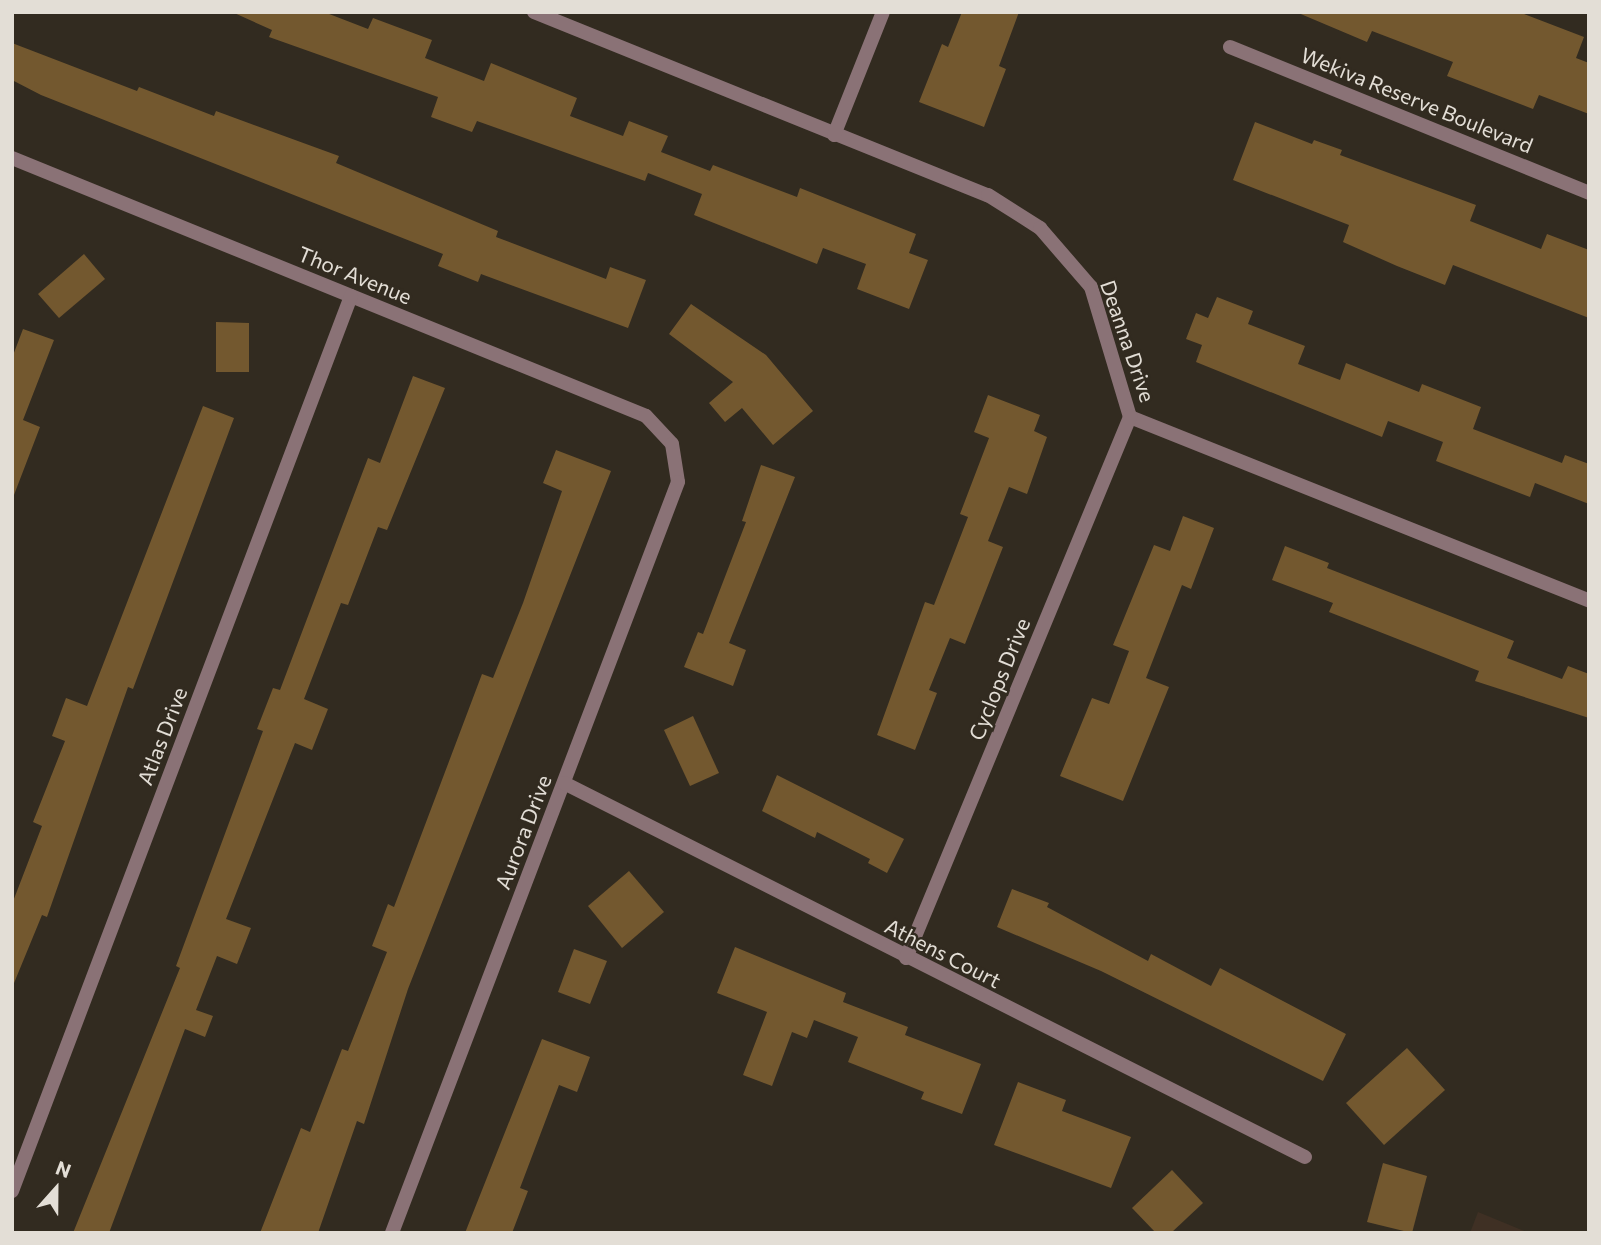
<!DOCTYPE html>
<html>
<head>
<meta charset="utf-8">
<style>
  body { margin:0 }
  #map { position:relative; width:1601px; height:1245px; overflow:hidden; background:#322b20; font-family:Commissioner,sans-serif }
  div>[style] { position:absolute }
  .commercial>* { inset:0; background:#3f3024 }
  .building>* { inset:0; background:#73582f }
  .street>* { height:14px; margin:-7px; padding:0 7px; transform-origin:7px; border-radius:7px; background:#8a7276 }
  span { translate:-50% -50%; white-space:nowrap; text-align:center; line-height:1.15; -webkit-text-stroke:5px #322b20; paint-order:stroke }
  .street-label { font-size:21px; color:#e3ded6 }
  .frame { position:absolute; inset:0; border:14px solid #e3ded6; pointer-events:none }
  .north { position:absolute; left:21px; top:1154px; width:70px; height:70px; -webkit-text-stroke:5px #322b20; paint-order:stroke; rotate:21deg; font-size:19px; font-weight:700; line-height:28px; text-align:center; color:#e3ded6 }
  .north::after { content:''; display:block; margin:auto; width:24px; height:32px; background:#e3ded6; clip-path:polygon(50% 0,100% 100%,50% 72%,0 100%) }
</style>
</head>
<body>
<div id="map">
  <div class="commercial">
    <div style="clip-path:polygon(1478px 1212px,1529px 1233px,1470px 1233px)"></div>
  </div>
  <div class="building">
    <div style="clip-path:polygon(232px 12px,324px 12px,368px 29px,373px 18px,432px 40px,425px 58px,484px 81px,491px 63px,577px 98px,570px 116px,623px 136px,629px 121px,668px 136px,661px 152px,710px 171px,713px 165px,797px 197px,800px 188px,916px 234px,909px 253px,928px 260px,909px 309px,857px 289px,866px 264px,823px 248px,817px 264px,694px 215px,702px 194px,648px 173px,645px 181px,477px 121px,472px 132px,431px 117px,438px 97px,269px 37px,272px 30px)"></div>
    <div style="clip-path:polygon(962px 12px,1019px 12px,999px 66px,1006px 69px,984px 127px,919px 102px,942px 44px,948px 47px)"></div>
    <div style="clip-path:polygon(1296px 12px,1519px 12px,1584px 37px,1576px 58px,1589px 63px,1589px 114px,1539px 95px,1533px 109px,1447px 76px,1453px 62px,1372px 31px,1367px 42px)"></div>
    <div style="clip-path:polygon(12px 43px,137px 91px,139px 87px,214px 116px,216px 111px,339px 156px,336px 163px,498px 231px,496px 237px,606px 279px,610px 267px,646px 280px,628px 328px,481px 274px,478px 282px,438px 266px,443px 254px,41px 95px,12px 80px)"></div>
    <div style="clip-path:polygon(1255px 122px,1312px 144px,1314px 140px,1342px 150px,1340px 155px,1476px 205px,1470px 221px,1541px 249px,1547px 234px,1589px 250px,1589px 318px,1453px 265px,1445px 285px,1397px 266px,1343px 242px,1349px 225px,1233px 180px)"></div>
    <div style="clip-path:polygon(84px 254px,105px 279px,59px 318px,38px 294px)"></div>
    <div style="clip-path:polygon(1217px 297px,1253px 311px,1248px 324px,1305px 346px,1298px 364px,1340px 380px,1346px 363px,1419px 392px,1422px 384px,1481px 407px,1473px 429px,1562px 463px,1565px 455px,1589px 464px,1589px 504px,1535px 483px,1530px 497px,1436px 461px,1443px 442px,1388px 421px,1382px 437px,1196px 362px,1202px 345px,1186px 339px,1196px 313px,1208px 318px)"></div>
    <div style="clip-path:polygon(691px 304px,766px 355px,813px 411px,773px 445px,742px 408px,725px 422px,709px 403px,733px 382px,669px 334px)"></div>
    <div style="clip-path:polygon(216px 322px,249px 323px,249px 372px,216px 372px)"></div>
    <div style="clip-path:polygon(23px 329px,54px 340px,23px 420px,40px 427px,14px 495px,12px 358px)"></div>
    <div style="clip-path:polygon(413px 376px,445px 388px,387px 530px,378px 527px,348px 605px,341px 603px,304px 699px,328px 709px,312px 750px,295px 743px,226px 919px,251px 928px,237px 964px,217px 956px,196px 1010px,213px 1016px,205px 1037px,185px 1029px,109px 1233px,73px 1233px,180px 968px,176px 966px,263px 731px,257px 729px,273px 688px,280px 690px,368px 458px,380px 463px)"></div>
    <div style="clip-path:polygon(988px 395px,1040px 415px,1034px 431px,1047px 437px,1027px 494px,1009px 487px,988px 541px,1003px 547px,965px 644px,950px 638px,929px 690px,937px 693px,915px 750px,877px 735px,925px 602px,934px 605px,968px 517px,960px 514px,989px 438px,974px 432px)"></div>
    <div style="clip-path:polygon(203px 406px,234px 418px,133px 689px,128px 687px,47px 917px,42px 915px,12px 988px,12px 904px,42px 826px,33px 822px,65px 741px,52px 736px,66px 698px,87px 706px)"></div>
    <div style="clip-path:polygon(556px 450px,611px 471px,408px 989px,364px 1124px,357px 1121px,318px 1233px,260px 1233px,301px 1128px,310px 1132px,342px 1049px,348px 1051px,387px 952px,372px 946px,388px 904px,394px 907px,482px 674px,493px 678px,523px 603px,562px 491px,543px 483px)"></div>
    <div style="clip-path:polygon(761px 465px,795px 477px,729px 643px,746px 650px,733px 686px,684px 667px,698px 632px,703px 634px,746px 522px,742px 521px)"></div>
    <div style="clip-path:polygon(1183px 516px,1214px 528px,1191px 589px,1182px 585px,1146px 678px,1169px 687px,1123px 801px,1060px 776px,1092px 698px,1109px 704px,1129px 651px,1113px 645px,1154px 545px,1170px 551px)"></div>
    <div style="clip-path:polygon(1285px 546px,1329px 563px,1327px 568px,1514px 641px,1507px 658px,1562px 679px,1568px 666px,1589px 674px,1589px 718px,1475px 681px,1479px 671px,1329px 612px,1333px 603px,1272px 580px)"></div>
    <div style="clip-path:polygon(693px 716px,719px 773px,690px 786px,664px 730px)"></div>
    <div style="clip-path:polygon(777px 775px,904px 839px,887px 873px,868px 863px,870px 859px,817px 832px,815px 838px,762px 811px)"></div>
    <div style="clip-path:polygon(629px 871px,664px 912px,622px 948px,588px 906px)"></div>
    <div style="clip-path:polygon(1012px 889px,1049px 903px,1047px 907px,1148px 961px,1151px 954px,1211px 986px,1220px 968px,1346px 1034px,1323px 1081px,1101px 971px,997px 927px)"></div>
    <div style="clip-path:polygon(735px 947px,846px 993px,843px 1002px,908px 1027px,905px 1035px,981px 1064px,962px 1114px,921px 1099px,924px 1092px,848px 1062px,858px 1037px,814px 1020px,807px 1038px,792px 1032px,772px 1086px,743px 1075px,767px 1012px,717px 993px)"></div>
    <div style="clip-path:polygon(574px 949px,607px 961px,590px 1004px,558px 992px)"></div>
    <div style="clip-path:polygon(542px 1039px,590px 1057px,577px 1092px,559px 1085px,520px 1188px,528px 1191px,512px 1233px,465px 1233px)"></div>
    <div style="clip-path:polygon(1407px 1048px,1445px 1090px,1384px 1145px,1346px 1103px)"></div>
    <div style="clip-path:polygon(1018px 1082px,1066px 1100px,1062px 1111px,1131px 1137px,1111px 1188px,994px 1145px)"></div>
    <div style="clip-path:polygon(1383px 1163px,1427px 1176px,1412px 1233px,1367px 1222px)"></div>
    <div style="clip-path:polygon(1172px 1170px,1203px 1203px,1171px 1233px,1156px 1233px,1132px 1208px)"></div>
  </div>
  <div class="street">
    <div style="left:534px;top:12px;width:489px;rotate:22deg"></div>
    <div style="left:988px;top:195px;width:62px;rotate:32.4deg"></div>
    <div style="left:1040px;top:228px;width:78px;rotate:49.2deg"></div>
    <div style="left:1091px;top:287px;width:136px;rotate:73.3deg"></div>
    <div style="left:1230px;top:47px;width:388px;rotate:22.1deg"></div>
    <div style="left:834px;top:135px;width:132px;rotate:-68.3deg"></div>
    <div style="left:12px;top:158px;width:684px;rotate:22.14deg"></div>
    <div style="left:646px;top:416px;width:38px;rotate:47deg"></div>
    <div style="left:672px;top:444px;width:38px;rotate:81deg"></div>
    <div style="left:678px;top:482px;width:804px;rotate:110.85deg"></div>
    <div style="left:1130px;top:417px;width:495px;rotate:21.8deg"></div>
    <div style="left:564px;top:783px;width:830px;rotate:26.78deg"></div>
    <div style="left:906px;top:958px;width:586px;rotate:-67.51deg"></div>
    <div style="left:12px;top:1191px;width:957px;rotate:-69.25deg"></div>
  </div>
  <div class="street-label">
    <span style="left:1417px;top:100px;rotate:22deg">Wekiva Reserve Boulevard</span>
    <span style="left:355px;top:275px;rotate:22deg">Thor Avenue</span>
    <span style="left:1128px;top:341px;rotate:71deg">Deanna Drive</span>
    <span style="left:999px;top:679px;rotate:-68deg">Cyclops Drive</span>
    <span style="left:162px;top:736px;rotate:-69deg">Atlas Drive</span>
    <span style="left:523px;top:832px;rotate:-69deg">Aurora Drive</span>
    <span style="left:943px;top:953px;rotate:27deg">Athens Court</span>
  </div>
  <div class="frame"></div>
  <div class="north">N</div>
</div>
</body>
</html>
